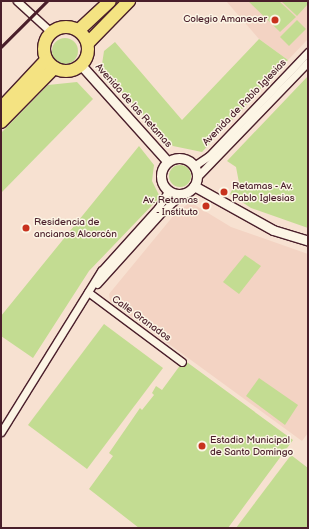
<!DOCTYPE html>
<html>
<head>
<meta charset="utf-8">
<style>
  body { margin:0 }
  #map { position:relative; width:309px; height:529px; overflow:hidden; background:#f7e1d1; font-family:"Balsamiq Sans",sans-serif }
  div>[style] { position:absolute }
  .built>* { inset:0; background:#f3d3c3 }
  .green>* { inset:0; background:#c3dc92 }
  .round { border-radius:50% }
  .roads { filter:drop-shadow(1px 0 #4a1f2b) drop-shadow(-1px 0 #4a1f2b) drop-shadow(0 1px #4a1f2b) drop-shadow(0 -1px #4a1f2b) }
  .minor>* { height:7px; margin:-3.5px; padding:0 3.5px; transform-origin:3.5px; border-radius:3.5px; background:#fcf5e5 }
  .tertiary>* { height:9px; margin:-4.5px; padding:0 4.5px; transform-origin:4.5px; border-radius:4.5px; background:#fcf5e5 }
  .tertiary>.ring { margin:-4.5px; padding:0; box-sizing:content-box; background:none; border:9px solid #fcf5e5; border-radius:50% }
  .primary>* { height:12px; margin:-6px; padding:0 6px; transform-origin:6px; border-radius:6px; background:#f4e382 }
  .primary>.ring { margin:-6px; padding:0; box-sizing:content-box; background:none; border:12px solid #f4e382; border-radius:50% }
  .rail>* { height:2.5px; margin:-1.25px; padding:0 1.25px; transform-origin:1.25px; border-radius:1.25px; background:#4a1f2b }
  .dots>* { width:11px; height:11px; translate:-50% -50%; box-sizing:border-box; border:2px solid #fcf5e5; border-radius:50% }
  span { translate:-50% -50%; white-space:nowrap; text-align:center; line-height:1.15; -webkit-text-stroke:3px #fcf5e5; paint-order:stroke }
  .poi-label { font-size:10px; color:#4a1f2b }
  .right { translate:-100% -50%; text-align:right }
  .left { translate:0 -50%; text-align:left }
  .street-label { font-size:10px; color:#4a1f2b }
  .frame { position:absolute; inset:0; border:2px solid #4a1f2b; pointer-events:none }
</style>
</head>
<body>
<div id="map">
  <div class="built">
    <div style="clip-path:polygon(226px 1px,308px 1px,308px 39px,288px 60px,259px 39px)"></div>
    <div style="clip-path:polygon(190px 202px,231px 227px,308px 254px,308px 433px,302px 441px,110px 301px,109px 294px,174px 215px)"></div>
  </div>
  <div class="green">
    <div style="clip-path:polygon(248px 1px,279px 1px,296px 17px,280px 32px)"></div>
    <div style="clip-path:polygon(281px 1px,308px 1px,308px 4px,297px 16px)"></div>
    <div style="clip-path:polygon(297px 20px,306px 29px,289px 46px,280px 37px)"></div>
    <div class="round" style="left:52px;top:38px;width:26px;height:26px"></div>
    <div style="clip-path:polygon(259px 39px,288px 60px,202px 152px,173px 146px,101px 71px,104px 51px,115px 42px,182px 120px)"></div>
    <div style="clip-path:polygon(308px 76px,308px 228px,251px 208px,230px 194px,232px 190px,240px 188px,236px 167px,227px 161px)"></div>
    <div style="clip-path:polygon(77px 82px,93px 99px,1px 193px,1px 133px,48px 85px)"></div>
    <div style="clip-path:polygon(139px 146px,154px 165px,152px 181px,160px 197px,89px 271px,33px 358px,1px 336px,1px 316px)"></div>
    <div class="round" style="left:169px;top:165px;width:22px;height:22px"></div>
    <div style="clip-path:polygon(245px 255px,261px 266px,239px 294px,223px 282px)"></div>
    <div style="clip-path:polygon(104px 324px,163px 368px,87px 469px,28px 425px)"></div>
    <div style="clip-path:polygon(184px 360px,293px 440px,228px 528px,139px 528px,89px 489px,113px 456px,109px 453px,140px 408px,142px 410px,154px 395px,152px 393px,156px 386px,162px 390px)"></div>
    <div style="clip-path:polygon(259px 378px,298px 405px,285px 425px,246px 396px)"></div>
    <div style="clip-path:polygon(291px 455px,308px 468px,308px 528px,236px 528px)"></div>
  </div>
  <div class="roads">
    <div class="minor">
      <div style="left:17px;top:1px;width:46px;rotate:42.4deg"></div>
      <div style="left:194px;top:166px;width:18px;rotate:-34deg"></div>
      <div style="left:209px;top:156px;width:144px;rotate:-46.4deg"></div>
      <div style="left:197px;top:177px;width:160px;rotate:-46deg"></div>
      <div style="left:97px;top:284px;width:97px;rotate:-47.9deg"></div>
      <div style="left:162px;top:212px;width:28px;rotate:-42deg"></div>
      <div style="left:88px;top:292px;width:117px;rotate:36.7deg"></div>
      <div style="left:1px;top:432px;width:190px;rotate:-58.2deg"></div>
      <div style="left:101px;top:271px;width:85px;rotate:-47.9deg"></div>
      <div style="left:158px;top:208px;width:21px;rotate:-59deg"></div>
    </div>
    <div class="tertiary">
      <div style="left:81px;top:65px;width:130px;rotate:48.1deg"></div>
      <div class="ring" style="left:161px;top:158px;width:27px;height:27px"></div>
      <div style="left:194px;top:186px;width:90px;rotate:29.1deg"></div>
      <div style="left:273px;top:230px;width:37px;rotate:17deg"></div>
    </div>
    <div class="primary">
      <div class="ring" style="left:44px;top:27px;width:32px;height:32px"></div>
      <div style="left:79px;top:30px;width:42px;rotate:-43.1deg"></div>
      <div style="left:88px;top:43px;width:59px;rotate:-45.7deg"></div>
      <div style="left:1px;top:108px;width:66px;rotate:-46.8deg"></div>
      <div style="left:1px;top:122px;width:76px;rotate:-45.5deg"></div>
    </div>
  </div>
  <div class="rail">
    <div style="left:1px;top:47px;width:65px;rotate:-45deg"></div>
  </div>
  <div class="dots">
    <div style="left:275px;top:20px;background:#c8321e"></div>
    <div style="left:224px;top:192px;background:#c8321e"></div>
    <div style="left:206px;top:206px;background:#c8321e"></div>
    <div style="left:26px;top:228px;background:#c8321e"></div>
    <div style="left:202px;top:446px;background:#c8321e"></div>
  </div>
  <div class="poi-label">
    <span class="right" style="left:267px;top:20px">Colegio Amanecer</span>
    <span class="left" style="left:232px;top:192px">Retamas - Av.<br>Pablo Iglesias</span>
    <span class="right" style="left:198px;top:206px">Av. Retamas<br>- Instituto</span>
    <span class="left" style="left:34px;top:228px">Residencia de<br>ancianos Alcorcón</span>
    <span class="left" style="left:210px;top:446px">Estadio Municipal<br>de Santo Domingo</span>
  </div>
  <div class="street-label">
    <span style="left:245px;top:103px;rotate:-46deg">Avenida de Pablo Iglesias</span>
    <span style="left:133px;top:106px;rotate:48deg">Avenida de las Retamas</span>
    <span style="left:141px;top:319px;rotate:36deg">Calle Granados</span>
  </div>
  <div class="frame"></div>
</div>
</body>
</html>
